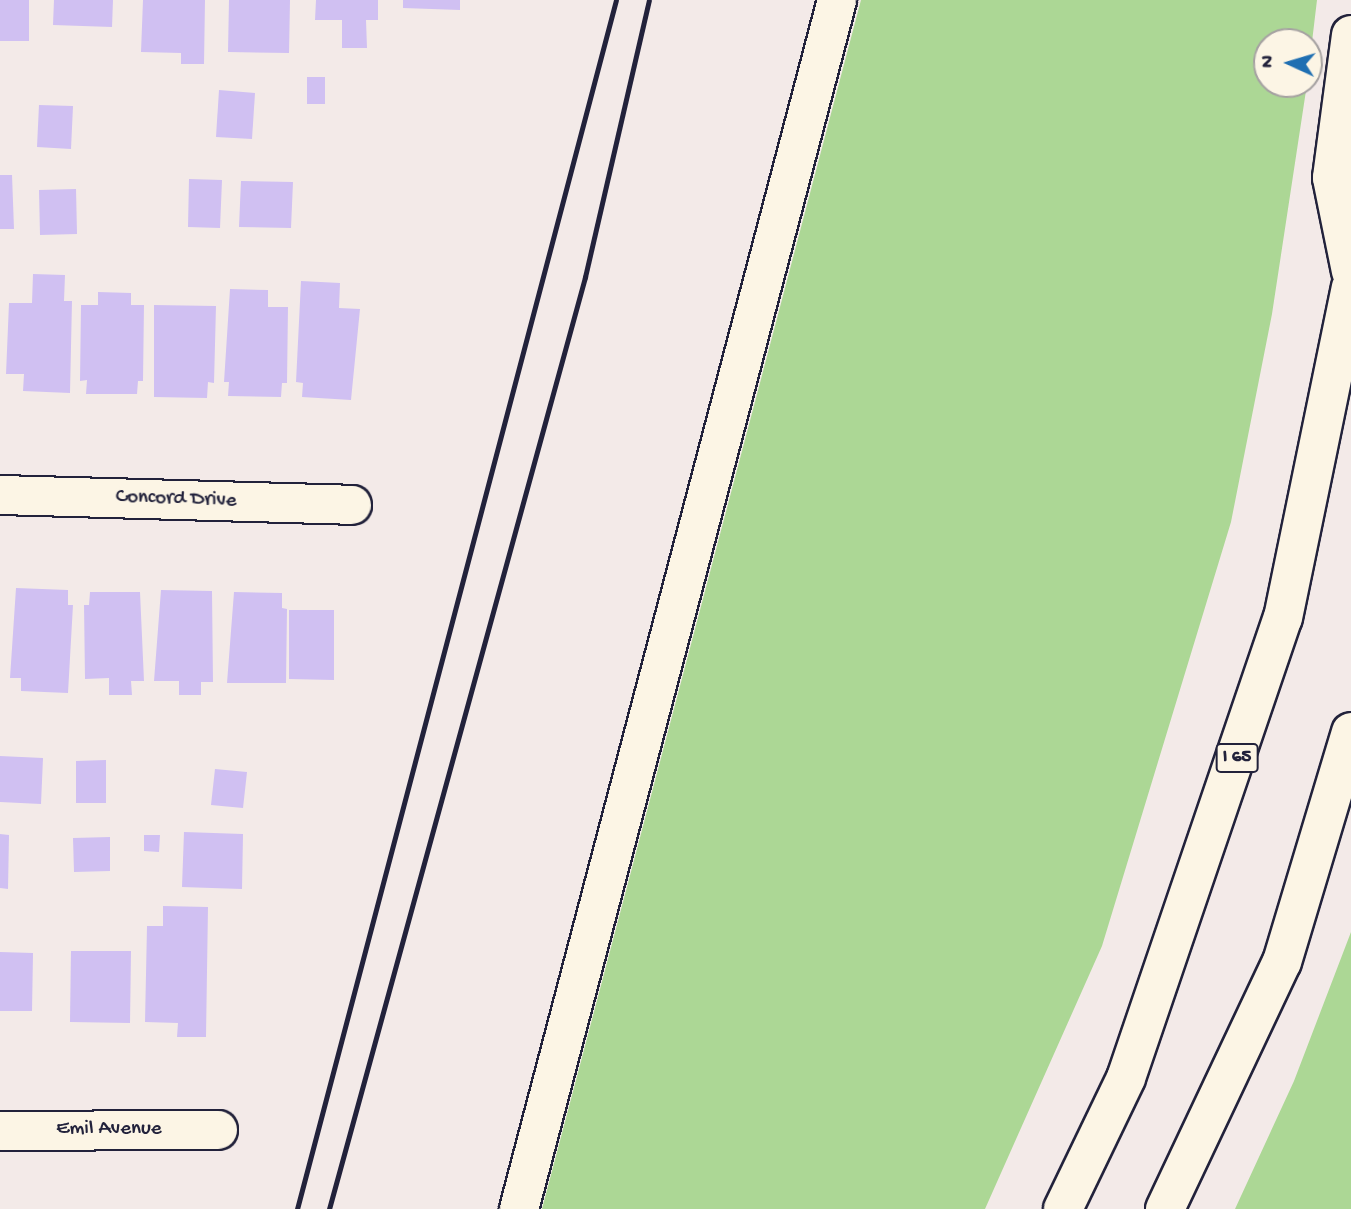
<!DOCTYPE html>
<html>
<head>
<meta charset="utf-8">
<style>
  body { margin:0 }
  #map { position:relative; width:1351px; height:1209px; overflow:hidden; background:#f3eae8; font-family:"Gochi Hand",sans-serif }
  div>[style] { position:absolute }
  .green>* { inset:0; background:#acd795 }
  .building>* { inset:0; background:#d0c0f2 }
  .roads { filter:drop-shadow(2px 0 #22223b) drop-shadow(-2px 0 #22223b) drop-shadow(0 2px #22223b) drop-shadow(0 -2px #22223b) }
  .street>* { height:38px; margin:-19px; padding:0 19px; transform-origin:19px; border-radius:19px; background:#fcf5e5 }
  .highway>* { height:38px; margin:-19px; padding:0 19px; transform-origin:19px; border-radius:19px; background:#fcf5e5 }
  .rail>* { height:5px; margin:-2.5px; padding:0 2.5px; transform-origin:2.5px; border-radius:2.5px; background:#22223b }
  span { translate:-50% -50%; white-space:nowrap; text-align:center; line-height:1.15; -webkit-text-stroke:5px #fcf5e5; paint-order:stroke }
  .shield-label span { padding:2px 5px; background:#fcf5e5; border:2px solid; border-radius:5px; -webkit-text-stroke-width:0 }
  .shield-label { font-size:19px; color:#22223b; font-weight:700 }
  .street-label { font-size:21px; color:#22223b }
  .north { position:absolute; left:1253px; top:28px; width:70px; height:70px; box-sizing:border-box; background:#fcf5e5; border:2px solid #a5a1a1; border-radius:50%; rotate:274deg; font-size:19px; font-weight:700; line-height:28px; text-align:center; color:#22223b }
  .north::after { content:''; display:block; margin:auto; width:24px; height:32px; background:#1f6fb2; clip-path:polygon(50% 0,100% 100%,50% 72%,0 100%) }
</style>
</head>
<body>
<div id="map">
  <div class="green">
    <div style="clip-path:polygon(861px 0,1317px 0,1309px 67px,1309px 42px,1267px 42px,1267px 84px,1307px 84px,1272px 314px,1231px 522px,1102px 946px,985px 1209px,542px 1209px)"></div>
    <div style="clip-path:polygon(1351px 932px,1351px 1209px,1235px 1209px,1294px 1081px)"></div>
  </div>
  <div class="building">
    <div style="clip-path:polygon(0 0,29px 0,29px 41px,0 41px)"></div>
    <div style="clip-path:polygon(54px 0,113px 0,112px 27px,53px 25px)"></div>
    <div style="clip-path:polygon(143px 0,205px 0,204px 64px,181px 64px,181px 53px,141px 52px)"></div>
    <div style="clip-path:polygon(229px 0,290px 0,289px 53px,228px 52px)"></div>
    <div style="clip-path:polygon(316px 0,378px 0,378px 20px,366px 20px,367px 48px,342px 48px,342px 20px,315px 20px)"></div>
    <div style="clip-path:polygon(403px 0,460px 0,460px 10px,403px 8px)"></div>
    <div style="clip-path:polygon(307px 77px,325px 77px,325px 104px,307px 104px)"></div>
    <div style="clip-path:polygon(219px 90px,255px 93px,252px 139px,216px 137px)"></div>
    <div style="clip-path:polygon(39px 105px,73px 106px,71px 149px,37px 147px)"></div>
    <div style="clip-path:polygon(0 175px,12px 175px,14px 229px,0 229px)"></div>
    <div style="clip-path:polygon(189px 179px,222px 180px,220px 228px,188px 227px)"></div>
    <div style="clip-path:polygon(241px 181px,293px 182px,291px 228px,239px 227px)"></div>
    <div style="clip-path:polygon(76px 189px,77px 234px,40px 235px,39px 190px)"></div>
    <div style="clip-path:polygon(33px 274px,65px 275px,64px 301px,72px 301px,70px 393px,23px 391px,24px 374px,6px 374px,9px 303px,32px 303px)"></div>
    <div style="clip-path:polygon(301px 281px,340px 283px,339px 308px,360px 309px,351px 400px,302px 397px,303px 383px,296px 382px)"></div>
    <div style="clip-path:polygon(230px 289px,268px 290px,268px 307px,288px 307px,287px 383px,282px 383px,281px 397px,228px 396px,229px 382px,224px 382px)"></div>
    <div style="clip-path:polygon(98px 292px,131px 293px,131px 305px,144px 305px,143px 381px,138px 381px,137px 394px,86px 394px,87px 380px,80px 381px,81px 305px,98px 305px)"></div>
    <div style="clip-path:polygon(154px 305px,216px 306px,214px 383px,208px 382px,207px 398px,154px 397px)"></div>
    <div style="clip-path:polygon(16px 588px,68px 590px,68px 605px,73px 605px,68px 693px,21px 691px,21px 678px,10px 678px)"></div>
    <div style="clip-path:polygon(161px 590px,212px 591px,213px 682px,201px 682px,201px 695px,179px 695px,179px 681px,154px 681px)"></div>
    <div style="clip-path:polygon(90px 592px,140px 592px,144px 681px,131px 681px,132px 695px,109px 695px,109px 678px,85px 679px,84px 605px,89px 605px)"></div>
    <div style="clip-path:polygon(234px 592px,282px 593px,282px 608px,287px 609px,286px 683px,227px 683px)"></div>
    <div style="clip-path:polygon(289px 610px,334px 610px,334px 680px,289px 679px)"></div>
    <div style="clip-path:polygon(0 756px,43px 758px,41px 804px,0 802px)"></div>
    <div style="clip-path:polygon(106px 760px,106px 803px,76px 803px,76px 761px)"></div>
    <div style="clip-path:polygon(215px 769px,247px 772px,243px 808px,211px 805px)"></div>
    <div style="clip-path:polygon(184px 832px,243px 834px,242px 889px,182px 887px)"></div>
    <div style="clip-path:polygon(0 834px,9px 835px,8px 889px,0 888px)"></div>
    <div style="clip-path:polygon(144px 835px,160px 835px,159px 852px,144px 851px)"></div>
    <div style="clip-path:polygon(110px 837px,110px 871px,74px 872px,73px 838px)"></div>
    <div style="clip-path:polygon(163px 906px,208px 907px,206px 1037px,177px 1037px,178px 1023px,145px 1022px,147px 926px,163px 926px)"></div>
    <div style="clip-path:polygon(71px 951px,131px 951px,130px 1023px,70px 1022px)"></div>
    <div style="clip-path:polygon(0 952px,33px 953px,32px 1011px,0 1011px)"></div>
  </div>
  <div class="roads">
    <div class="street">
      <div style="left:0;top:495px;width:352px;rotate:1.6deg"></div>
      <div style="left:0;top:1131px;width:218px;rotate:-0.3deg"></div>
    </div>
    <div class="highway">
      <div style="left:1351px;top:35px;width:144px;rotate:97.6deg"></div>
      <div style="left:1332px;top:178px;width:95px;rotate:78.5deg"></div>
      <div style="left:519px;top:1209px;width:1250px;rotate:-75.26deg"></div>
      <div style="left:1063px;top:1209px;width:145px;rotate:-64.3deg"></div>
      <div style="left:1126px;top:1078px;width:486px;rotate:-71.2deg"></div>
      <div style="left:1283px;top:618px;width:337px;rotate:-78.4deg"></div>
      <div style="left:1165px;top:1209px;width:273px;rotate:-64.7deg"></div>
      <div style="left:1282px;top:962px;width:240px;rotate:-73.3deg"></div>
    </div>
  </div>
  <div class="rail">
    <div style="left:297px;top:1209px;width:1250px;rotate:-75.22deg"></div>
    <div style="left:329px;top:1209px;width:967px;rotate:-74.64deg"></div>
    <div style="left:585px;top:277px;width:284px;rotate:-77deg"></div>
  </div>
  <div class="shield-label">
    <span style="left:1237px;top:758px">I 65</span>
  </div>
  <div class="street-label">
    <span style="left:176px;top:500px;rotate:2deg">Concord Drive</span>
    <span style="left:109px;top:1130px">Emil Avenue</span>
  </div>
  <div class="north">N</div>
</div>
</body>
</html>
